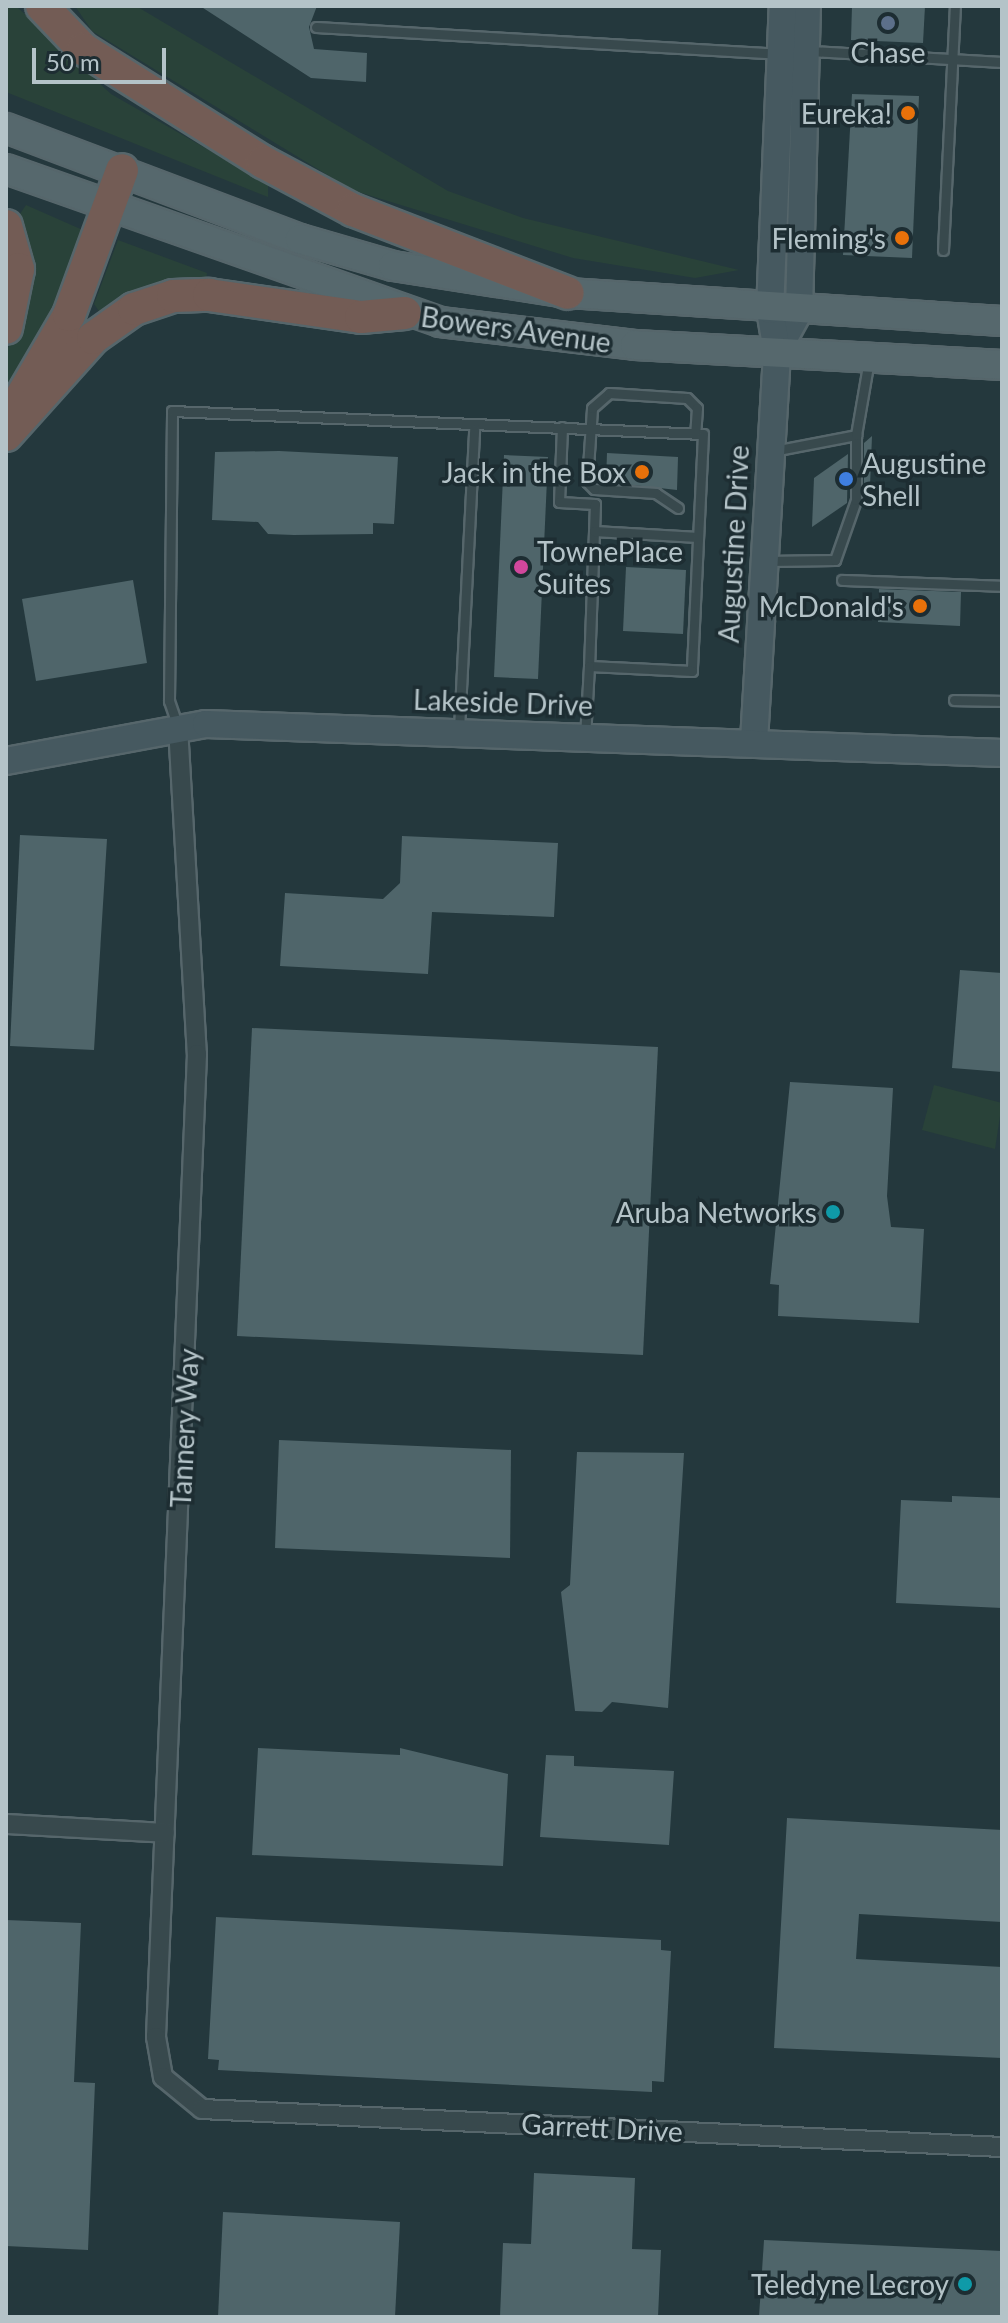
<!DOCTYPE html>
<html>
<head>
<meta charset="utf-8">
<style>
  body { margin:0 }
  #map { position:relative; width:1008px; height:2323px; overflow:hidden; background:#24383d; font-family:Lato,sans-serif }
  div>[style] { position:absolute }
  .green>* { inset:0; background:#294239 }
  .building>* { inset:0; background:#4f656a }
  .roads { filter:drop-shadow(2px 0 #56666b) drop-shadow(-2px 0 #56666b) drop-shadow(0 2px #56666b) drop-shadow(0 -2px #56666b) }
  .lane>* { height:9px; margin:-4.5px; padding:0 4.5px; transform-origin:4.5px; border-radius:4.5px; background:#38494d }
  .street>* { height:18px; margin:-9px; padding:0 9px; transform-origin:9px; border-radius:9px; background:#38494d }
  .secondary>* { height:26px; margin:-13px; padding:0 13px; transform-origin:13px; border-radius:13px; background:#465960 }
  .primary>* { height:28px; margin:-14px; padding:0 14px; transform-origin:14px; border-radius:14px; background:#56686d }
  .highway>* { height:32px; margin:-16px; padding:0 16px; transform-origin:16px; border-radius:16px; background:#735c55 }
  .dots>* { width:22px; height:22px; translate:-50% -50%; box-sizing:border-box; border:4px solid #1d2d32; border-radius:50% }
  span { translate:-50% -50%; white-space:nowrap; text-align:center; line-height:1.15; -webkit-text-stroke:7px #1d2d32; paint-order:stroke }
  .poi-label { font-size:28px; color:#b4c3c8 }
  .right { translate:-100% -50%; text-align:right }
  .left { translate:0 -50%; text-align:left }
  .street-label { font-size:28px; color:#b4c3c8 }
  .frame { position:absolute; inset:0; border:8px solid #b4c3c8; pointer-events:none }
  .scale { position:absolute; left:32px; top:48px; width:134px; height:36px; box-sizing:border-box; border:4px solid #b4c3c8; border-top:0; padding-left:10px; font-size:24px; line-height:28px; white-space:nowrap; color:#b4c3c8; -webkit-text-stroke:6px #1d2d32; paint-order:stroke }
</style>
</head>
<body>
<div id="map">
  <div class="green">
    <div style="clip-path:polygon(6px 6px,16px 6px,111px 94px,268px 184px,268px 197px,6px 92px)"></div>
    <div style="clip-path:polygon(75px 6px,136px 6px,448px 191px,523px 218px,739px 270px,695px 278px,573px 258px,352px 190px,92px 31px)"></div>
    <div style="clip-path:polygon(26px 205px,85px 231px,51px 319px,6px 393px,6px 353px,31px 289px,18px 217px)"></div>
    <div style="clip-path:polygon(118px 240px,207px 273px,205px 288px,101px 314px,94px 304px)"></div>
    <div style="clip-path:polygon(934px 1085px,1002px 1103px,995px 1149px,922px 1130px)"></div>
  </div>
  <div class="building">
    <div style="clip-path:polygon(200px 6px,317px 6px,309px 27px,314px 49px,367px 53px,366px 82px,311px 78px)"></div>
    <div style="clip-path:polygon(852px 6px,925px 6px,923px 43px,851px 40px)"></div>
    <div style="clip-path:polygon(852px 94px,919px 96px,912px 258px,843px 255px)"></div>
    <div style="clip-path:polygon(872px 436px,870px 486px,864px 491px,864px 443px)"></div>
    <div style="clip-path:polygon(279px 451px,398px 457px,394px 524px,373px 523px,373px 534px,294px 535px,268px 534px,258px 522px,212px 520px,215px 452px)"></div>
    <div style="clip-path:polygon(607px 453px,678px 457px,677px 490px,606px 482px)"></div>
    <div style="clip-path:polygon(848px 454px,847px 503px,812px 527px,814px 478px)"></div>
    <div style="clip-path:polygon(504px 455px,548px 457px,538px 679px,494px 677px)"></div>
    <div style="clip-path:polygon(626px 567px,686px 570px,683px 634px,623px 631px)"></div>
    <div style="clip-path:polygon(133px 580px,147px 663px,36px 681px,22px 599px)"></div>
    <div style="clip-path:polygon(879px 589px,961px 592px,960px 626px,878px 622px)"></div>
    <div style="clip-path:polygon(20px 835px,107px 839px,94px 1050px,10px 1046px)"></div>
    <div style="clip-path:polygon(402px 836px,558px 843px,554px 917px,432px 912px,428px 974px,280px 966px,285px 893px,383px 899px,400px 883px)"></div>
    <div style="clip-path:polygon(960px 970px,1002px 973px,1002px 1072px,952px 1068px)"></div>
    <div style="clip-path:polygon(252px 1028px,658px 1047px,643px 1355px,237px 1336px)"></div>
    <div style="clip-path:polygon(790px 1082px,893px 1088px,887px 1196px,891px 1227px,924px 1229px,919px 1323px,778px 1316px,779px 1285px,770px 1284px)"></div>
    <div style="clip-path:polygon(279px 1440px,511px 1450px,510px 1558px,275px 1548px)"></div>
    <div style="clip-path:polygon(577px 1452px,684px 1453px,668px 1708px,612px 1702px,602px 1712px,575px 1711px,561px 1592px,570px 1585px)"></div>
    <div style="clip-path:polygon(952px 1496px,1002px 1498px,1002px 1608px,896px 1603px,901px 1500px,952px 1502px)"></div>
    <div style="clip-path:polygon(258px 1748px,400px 1755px,400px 1748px,508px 1774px,503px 1866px,252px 1855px)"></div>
    <div style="clip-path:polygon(546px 1755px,574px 1756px,574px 1766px,674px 1771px,669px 1845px,540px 1837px)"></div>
    <div style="clip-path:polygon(787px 1818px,1002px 1830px,1002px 1922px,859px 1914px,856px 1959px,1002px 1967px,1002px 2058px,774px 2048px)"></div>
    <div style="clip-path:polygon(216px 1917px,661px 1940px,661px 1950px,671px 1951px,664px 2082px,652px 2081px,652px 2092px,218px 2070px,219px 2060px,208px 2059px)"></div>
    <div style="clip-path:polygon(6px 1920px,81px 1923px,74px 2082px,95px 2083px,88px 2250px,6px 2246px)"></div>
    <div style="clip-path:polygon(534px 2173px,635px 2178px,632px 2249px,661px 2250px,658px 2317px,500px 2317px,503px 2243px,531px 2244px)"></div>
    <div style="clip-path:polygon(223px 2212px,400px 2222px,395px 2317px,218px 2317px)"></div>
    <div style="clip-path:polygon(764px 2240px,1002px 2251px,1002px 2317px,759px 2317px)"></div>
  </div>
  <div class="roads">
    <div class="lane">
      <div style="left:316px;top:27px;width:463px;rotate:3.3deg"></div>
      <div style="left:810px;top:51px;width:192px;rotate:3.3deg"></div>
      <div style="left:943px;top:250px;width:244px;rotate:-87.2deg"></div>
      <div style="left:562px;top:427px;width:75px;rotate:92.3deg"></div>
      <div style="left:559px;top:502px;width:36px;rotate:3deg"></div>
      <div style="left:595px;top:504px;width:162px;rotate:92.1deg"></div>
      <div style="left:773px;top:451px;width:85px;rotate:-10.9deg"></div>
      <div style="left:678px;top:508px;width:27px;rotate:-146deg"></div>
      <div style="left:656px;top:493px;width:62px;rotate:-176.3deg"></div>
      <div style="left:594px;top:489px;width:10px;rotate:-135deg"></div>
      <div style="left:587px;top:482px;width:74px;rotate:-86.1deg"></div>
      <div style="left:592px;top:408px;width:23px;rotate:-41deg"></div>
      <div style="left:609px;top:393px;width:78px;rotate:3.7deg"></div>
      <div style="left:687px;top:398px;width:14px;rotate:45deg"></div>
      <div style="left:697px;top:408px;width:26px;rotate:94deg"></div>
      <div style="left:594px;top:531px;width:104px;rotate:3.3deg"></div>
      <div style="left:767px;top:561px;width:68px;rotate:-0.8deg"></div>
      <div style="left:835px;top:560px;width:64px;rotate:-70.7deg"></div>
      <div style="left:856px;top:500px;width:65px;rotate:-90deg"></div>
      <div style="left:856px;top:435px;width:76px;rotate:-80.2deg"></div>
      <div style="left:842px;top:580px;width:160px;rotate:2.1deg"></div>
      <div style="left:954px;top:700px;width:48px;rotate:1.2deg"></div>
      <div style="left:178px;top:727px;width:28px;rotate:-109deg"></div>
      <div style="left:169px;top:701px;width:290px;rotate:-89.4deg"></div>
      <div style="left:172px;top:411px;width:531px;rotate:2.48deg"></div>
      <div style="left:703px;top:434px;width:237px;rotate:92.7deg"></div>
      <div style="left:692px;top:671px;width:103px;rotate:-177.2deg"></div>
      <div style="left:589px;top:666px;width:71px;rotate:93.2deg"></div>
      <div style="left:459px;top:729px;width:300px;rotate:-87.1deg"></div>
    </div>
    <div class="street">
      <div style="left:178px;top:727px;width:328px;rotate:86.7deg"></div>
      <div style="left:197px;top:1054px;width:984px;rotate:92.39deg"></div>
      <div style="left:156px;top:2037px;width:41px;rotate:80.1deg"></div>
      <div style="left:163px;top:2077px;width:50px;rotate:39.4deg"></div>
      <div style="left:202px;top:2109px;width:801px;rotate:2.72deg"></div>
      <div style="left:6px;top:1824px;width:159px;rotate:3.2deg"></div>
    </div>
    <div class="secondary">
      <div style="left:777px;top:351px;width:46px;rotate:-61.2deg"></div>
      <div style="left:799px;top:311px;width:305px;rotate:-88.5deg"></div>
      <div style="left:754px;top:741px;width:391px;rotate:-86.6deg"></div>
      <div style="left:777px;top:351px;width:42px;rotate:-99.7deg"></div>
      <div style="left:770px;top:310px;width:304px;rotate:-87.6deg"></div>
      <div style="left:6px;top:761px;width:203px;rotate:-10.5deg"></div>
      <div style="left:206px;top:724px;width:797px;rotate:2.09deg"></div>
    </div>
    <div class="primary">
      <div style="left:6px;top:128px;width:314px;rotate:20.7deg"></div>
      <div style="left:300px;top:239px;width:97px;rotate:16.2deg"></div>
      <div style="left:393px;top:266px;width:177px;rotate:8.8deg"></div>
      <div style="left:568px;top:293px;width:435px;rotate:3.7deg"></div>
      <div style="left:6px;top:169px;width:460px;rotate:19.4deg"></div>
      <div style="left:440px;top:322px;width:196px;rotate:6.7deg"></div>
      <div style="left:635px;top:345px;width:368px;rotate:3.1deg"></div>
    </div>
    <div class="highway">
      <div style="left:42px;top:6px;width:59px;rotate:46.4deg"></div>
      <div style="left:83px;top:49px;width:213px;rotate:32.1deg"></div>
      <div style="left:263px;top:162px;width:102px;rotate:28.1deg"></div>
      <div style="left:353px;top:210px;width:230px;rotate:21.1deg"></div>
      <div style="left:6px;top:226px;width:45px;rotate:74.4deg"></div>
      <div style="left:18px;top:269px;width:60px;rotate:101.5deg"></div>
      <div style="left:20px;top:399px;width:97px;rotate:-59.7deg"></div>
      <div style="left:69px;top:315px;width:154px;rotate:-69.9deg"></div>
      <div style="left:6px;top:435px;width:130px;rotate:-48.1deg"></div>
      <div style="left:93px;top:338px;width:50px;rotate:-35.3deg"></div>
      <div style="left:134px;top:309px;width:41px;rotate:-18.4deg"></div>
      <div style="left:173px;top:296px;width:36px;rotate:-2deg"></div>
      <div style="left:209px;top:295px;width:154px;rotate:8.2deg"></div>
      <div style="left:361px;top:317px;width:44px;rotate:-5.2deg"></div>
    </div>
  </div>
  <div class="dots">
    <div style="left:888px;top:23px;background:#5c6f8a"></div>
    <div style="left:908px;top:113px;background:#e8710a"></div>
    <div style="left:902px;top:238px;background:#e8710a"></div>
    <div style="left:642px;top:472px;background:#e8710a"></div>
    <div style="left:846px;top:479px;background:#3f7fe0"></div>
    <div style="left:521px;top:567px;background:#d1479c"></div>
    <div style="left:920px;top:606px;background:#e8710a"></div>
    <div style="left:833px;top:1212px;background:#0f9aa8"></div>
    <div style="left:965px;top:2284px;background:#0f9aa8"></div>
  </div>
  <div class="poi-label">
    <span style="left:888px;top:52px">Chase</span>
    <span class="right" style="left:892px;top:113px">Eureka!</span>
    <span class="right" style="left:886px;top:238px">Fleming's</span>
    <span class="left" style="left:862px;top:479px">Augustine<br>Shell</span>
    <span class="right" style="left:626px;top:472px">Jack in the Box</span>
    <span class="left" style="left:537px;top:567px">TownePlace<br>Suites</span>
    <span class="right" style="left:904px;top:606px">McDonald's</span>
    <span class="right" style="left:817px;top:1212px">Aruba Networks</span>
    <span class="right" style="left:949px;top:2284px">Teledyne Lecroy</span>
  </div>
  <div class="street-label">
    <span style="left:516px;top:329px;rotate:8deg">Bowers Avenue</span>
    <span style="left:733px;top:544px;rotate:-87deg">Augustine Drive</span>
    <span style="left:503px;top:702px;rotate:2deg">Lakeside Drive</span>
    <span style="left:184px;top:1428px;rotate:-87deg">Tannery Way</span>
    <span style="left:602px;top:2127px;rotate:3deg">Garrett Drive</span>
  </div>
  <div class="frame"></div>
  <div class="scale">50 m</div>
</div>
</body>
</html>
